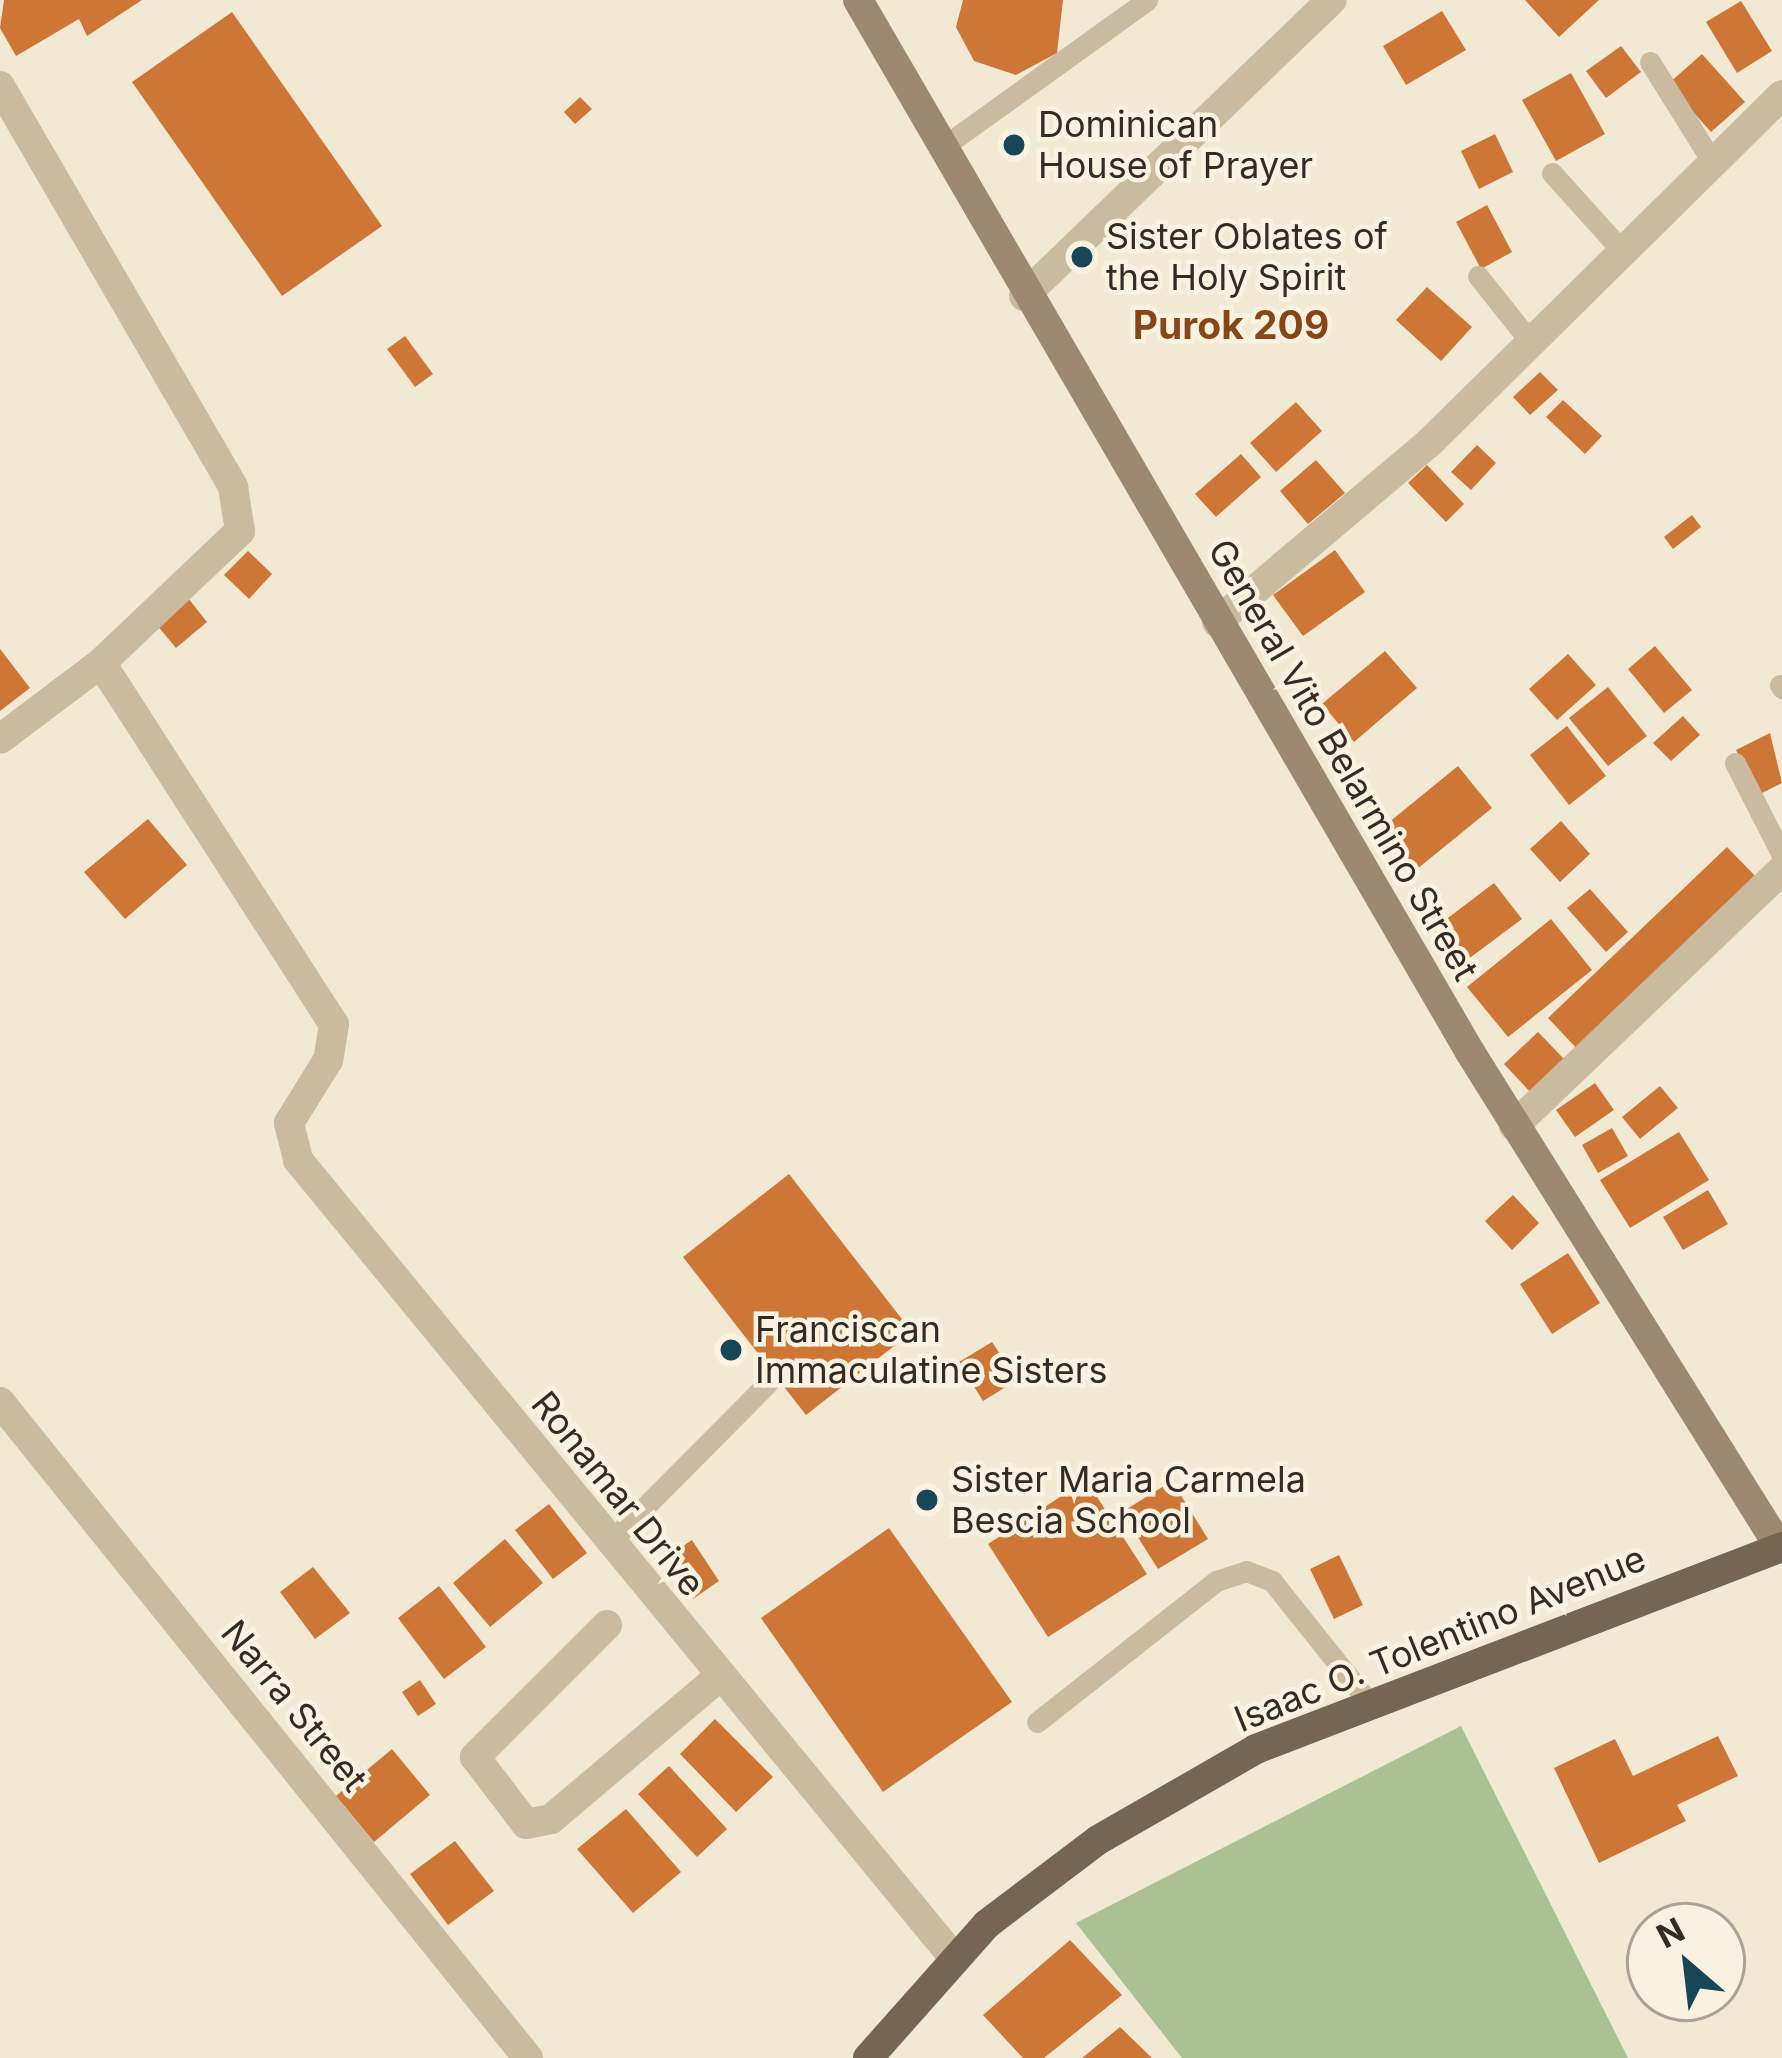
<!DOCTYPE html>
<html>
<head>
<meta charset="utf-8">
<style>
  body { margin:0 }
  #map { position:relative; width:1782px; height:2058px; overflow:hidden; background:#f2e9d4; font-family:Inter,sans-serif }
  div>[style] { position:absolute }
  .green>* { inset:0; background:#aac194 }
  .building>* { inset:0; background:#ce7636 }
  .lane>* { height:21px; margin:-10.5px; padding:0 10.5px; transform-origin:10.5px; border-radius:10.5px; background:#cabaa0 }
  .street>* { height:30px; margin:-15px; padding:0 15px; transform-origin:15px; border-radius:15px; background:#cabaa0 }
  .secondary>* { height:30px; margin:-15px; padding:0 15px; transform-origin:15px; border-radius:15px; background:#9d8972 }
  .primary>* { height:30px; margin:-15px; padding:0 15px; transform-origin:15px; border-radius:15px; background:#766553 }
  .dots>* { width:33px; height:33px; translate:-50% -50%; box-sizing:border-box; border:6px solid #faf2e0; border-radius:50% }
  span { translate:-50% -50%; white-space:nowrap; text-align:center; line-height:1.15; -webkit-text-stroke:9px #faf2e0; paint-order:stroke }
  .poi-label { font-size:36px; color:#332b24 }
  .left { translate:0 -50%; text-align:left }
  .street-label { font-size:36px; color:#332b24 }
  .neighbourhood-label { font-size:39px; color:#864618; font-weight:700 }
  .north { position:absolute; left:1626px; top:1902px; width:120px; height:120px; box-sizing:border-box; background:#faf2e0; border:3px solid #aaa295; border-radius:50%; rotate:332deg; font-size:33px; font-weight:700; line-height:48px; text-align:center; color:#332b24 }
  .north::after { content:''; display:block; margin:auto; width:42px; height:54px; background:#174756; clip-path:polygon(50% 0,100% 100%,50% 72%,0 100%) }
</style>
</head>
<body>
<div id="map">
  <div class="green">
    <div style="clip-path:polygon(1461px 1726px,1628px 2058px,1182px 2058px,1076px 1923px)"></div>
  </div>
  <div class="building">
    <div style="clip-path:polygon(4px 0,142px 0,87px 36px,79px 19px,16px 56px,0 28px)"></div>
    <div style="clip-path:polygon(963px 0,1063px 0,1057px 53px,1016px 75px,974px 61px,956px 27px)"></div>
    <div style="clip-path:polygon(1525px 0,1599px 0,1559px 37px)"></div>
    <div style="clip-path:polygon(1741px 1px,1772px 51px,1737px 73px,1706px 22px)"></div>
    <div style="clip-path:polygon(1442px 11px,1466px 50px,1406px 85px,1383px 46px)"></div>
    <div style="clip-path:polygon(232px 12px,382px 226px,282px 296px,132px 82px)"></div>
    <div style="clip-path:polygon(1621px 46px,1641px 72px,1606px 98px,1586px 71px)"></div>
    <div style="clip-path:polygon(1702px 54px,1745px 102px,1711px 132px,1668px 84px)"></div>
    <div style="clip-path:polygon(1571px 73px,1605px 134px,1556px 161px,1522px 100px)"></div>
    <div style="clip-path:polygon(580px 97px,592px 109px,575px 124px,564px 112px)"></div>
    <div style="clip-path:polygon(1495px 134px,1513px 172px,1479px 189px,1461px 151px)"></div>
    <div style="clip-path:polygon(1487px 205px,1512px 252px,1481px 269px,1456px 222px)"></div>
    <div style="clip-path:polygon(1427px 287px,1472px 327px,1441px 361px,1396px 320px)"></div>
    <div style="clip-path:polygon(405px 336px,433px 374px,415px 387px,387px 349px)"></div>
    <div style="clip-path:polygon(1540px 372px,1558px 390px,1530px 415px,1513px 397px)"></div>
    <div style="clip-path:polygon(1563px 400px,1602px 436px,1585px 454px,1546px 417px)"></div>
    <div style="clip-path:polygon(1296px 402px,1322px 431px,1276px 472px,1250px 443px)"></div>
    <div style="clip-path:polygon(1477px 445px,1496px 463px,1471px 490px,1451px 472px)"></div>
    <div style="clip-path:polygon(1241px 454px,1261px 477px,1216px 517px,1195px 494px)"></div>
    <div style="clip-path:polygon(1316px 460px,1345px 493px,1308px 524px,1280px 491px)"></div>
    <div style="clip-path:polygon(1427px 465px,1464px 504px,1446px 522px,1408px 483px)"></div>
    <div style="clip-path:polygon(1692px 515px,1701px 527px,1673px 549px,1664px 537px)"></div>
    <div style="clip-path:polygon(1335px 550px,1365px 592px,1303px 636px,1273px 595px)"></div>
    <div style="clip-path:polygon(248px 551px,272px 574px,249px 599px,224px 575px)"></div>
    <div style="clip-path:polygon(188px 598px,207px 622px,176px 648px,156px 624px)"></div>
    <div style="clip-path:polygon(1655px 646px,1692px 690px,1664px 713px,1628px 669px)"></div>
    <div style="clip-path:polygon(0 649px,30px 688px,0 711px)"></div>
    <div style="clip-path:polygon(1385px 651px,1417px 688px,1354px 742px,1322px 704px)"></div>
    <div style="clip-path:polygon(1568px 654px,1596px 685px,1557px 720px,1529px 689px)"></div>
    <div style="clip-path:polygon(1608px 687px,1647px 736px,1608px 766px,1569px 718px)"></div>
    <div style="clip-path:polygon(1683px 716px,1700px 735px,1671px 761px,1653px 743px)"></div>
    <div style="clip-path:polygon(1567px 726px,1606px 776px,1569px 805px,1530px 755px)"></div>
    <div style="clip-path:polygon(1770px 733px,1782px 783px,1758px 795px,1736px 750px)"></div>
    <div style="clip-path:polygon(1458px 766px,1492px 808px,1411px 874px,1377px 832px)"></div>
    <div style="clip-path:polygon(148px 819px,187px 865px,125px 919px,84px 872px)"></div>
    <div style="clip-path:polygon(1561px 821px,1590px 854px,1560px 882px,1530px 849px)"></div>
    <div style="clip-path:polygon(1727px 847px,1761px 882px,1581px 1053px,1548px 1018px)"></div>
    <div style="clip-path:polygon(1494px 883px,1522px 919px,1459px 966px,1432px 930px)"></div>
    <div style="clip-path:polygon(1590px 889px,1628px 932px,1606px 952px,1567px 908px)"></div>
    <div style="clip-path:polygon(1551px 919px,1592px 970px,1508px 1037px,1467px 987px)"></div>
    <div style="clip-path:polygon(1538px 1032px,1566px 1061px,1532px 1094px,1504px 1064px)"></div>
    <div style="clip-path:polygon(1595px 1083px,1614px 1110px,1575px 1137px,1556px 1110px)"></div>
    <div style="clip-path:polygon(1660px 1086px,1678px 1108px,1640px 1139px,1622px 1117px)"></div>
    <div style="clip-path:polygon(1612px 1128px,1628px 1156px,1598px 1173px,1582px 1145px)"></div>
    <div style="clip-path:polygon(1679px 1132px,1709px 1180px,1630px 1228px,1600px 1180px)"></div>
    <div style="clip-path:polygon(789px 1174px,912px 1332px,806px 1415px,683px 1257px)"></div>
    <div style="clip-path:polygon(1708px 1190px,1728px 1224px,1683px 1250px,1663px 1217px)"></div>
    <div style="clip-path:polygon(1513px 1195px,1539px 1223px,1512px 1250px,1485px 1221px)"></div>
    <div style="clip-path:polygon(1568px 1253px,1600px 1303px,1552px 1334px,1520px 1284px)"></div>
    <div style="clip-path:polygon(992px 1342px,1017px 1380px,983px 1401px,959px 1362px)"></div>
    <div style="clip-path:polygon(1086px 1480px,1147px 1574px,1048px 1637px,988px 1544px)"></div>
    <div style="clip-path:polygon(1172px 1481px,1208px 1539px,1158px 1569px,1122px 1512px)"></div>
    <div style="clip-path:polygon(549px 1504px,587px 1553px,553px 1579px,515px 1530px)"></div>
    <div style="clip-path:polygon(889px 1528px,1012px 1702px,883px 1792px,761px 1618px)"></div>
    <div style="clip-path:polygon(505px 1539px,543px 1583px,490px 1627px,453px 1583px)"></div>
    <div style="clip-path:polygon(692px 1540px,719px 1581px,693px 1599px,665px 1558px)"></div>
    <div style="clip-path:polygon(1339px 1555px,1363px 1605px,1334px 1619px,1310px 1569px)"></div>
    <div style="clip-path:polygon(313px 1567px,350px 1613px,315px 1639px,280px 1592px)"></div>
    <div style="clip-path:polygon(439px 1586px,486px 1647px,444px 1679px,398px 1618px)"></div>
    <div style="clip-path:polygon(420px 1680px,436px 1704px,418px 1716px,402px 1692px)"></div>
    <div style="clip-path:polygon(715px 1719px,773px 1777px,736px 1812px,680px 1754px)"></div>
    <div style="clip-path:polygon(1718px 1736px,1738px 1776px,1677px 1805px,1686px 1821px,1599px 1863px,1554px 1768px,1615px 1739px,1633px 1776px)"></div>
    <div style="clip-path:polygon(392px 1749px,430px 1795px,374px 1842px,336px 1796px)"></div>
    <div style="clip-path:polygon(669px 1766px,727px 1829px,697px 1857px,638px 1794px)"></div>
    <div style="clip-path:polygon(626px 1809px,681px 1872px,633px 1913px,577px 1849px)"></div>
    <div style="clip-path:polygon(455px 1841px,494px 1891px,448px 1925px,410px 1874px)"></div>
    <div style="clip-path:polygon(1070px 1940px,1122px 1995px,1044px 2058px,1023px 2058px,983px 2015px)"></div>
    <div style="clip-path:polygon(1120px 2027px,1152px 2058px,1082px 2058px)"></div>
  </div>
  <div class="lane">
    <div style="left:1650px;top:62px;width:119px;rotate:58deg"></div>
    <div style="left:940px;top:149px;width:255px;rotate:-35.7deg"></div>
    <div style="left:1552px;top:173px;width:108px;rotate:48deg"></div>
    <div style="left:1478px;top:276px;width:87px;rotate:51.5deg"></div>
    <div style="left:1780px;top:685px;width:4px;rotate:56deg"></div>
    <div style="left:1735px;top:763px;width:103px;rotate:62.9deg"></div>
    <div style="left:608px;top:1544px;width:226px;rotate:-45.2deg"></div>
    <div style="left:1037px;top:1722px;width:228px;rotate:-38.2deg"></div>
    <div style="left:1216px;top:1581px;width:32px;rotate:-18deg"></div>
    <div style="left:1246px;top:1571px;width:28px;rotate:21deg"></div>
    <div style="left:1272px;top:1581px;width:159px;rotate:51.4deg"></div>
  </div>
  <div class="street">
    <div style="left:0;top:86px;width:464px;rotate:59.8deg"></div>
    <div style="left:233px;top:487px;width:45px;rotate:81deg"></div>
    <div style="left:240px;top:531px;width:192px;rotate:136.5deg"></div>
    <div style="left:101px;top:663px;width:126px;rotate:143deg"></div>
    <div style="left:1024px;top:296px;width:427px;rotate:-43.9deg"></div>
    <div style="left:1217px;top:622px;width:276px;rotate:-40.2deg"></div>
    <div style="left:1428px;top:444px;width:497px;rotate:-44.6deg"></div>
    <div style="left:101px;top:663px;width:430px;rotate:57.2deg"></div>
    <div style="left:334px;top:1024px;width:36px;rotate:99deg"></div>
    <div style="left:328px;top:1060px;width:74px;rotate:121.8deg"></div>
    <div style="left:289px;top:1123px;width:38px;rotate:76deg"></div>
    <div style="left:298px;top:1160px;width:1034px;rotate:50.57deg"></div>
    <div style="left:1514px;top:1126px;width:371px;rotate:-43.7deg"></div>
    <div style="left:0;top:1402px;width:842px;rotate:51.17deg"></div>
    <div style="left:607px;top:1625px;width:187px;rotate:135deg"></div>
    <div style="left:475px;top:1757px;width:84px;rotate:52.7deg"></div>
    <div style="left:526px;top:1824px;width:25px;rotate:-11deg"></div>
    <div style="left:551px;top:1819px;width:219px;rotate:-40.2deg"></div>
  </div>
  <div class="secondary">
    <div style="left:858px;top:0;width:1217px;rotate:59.81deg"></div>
    <div style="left:1470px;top:1052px;width:585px;rotate:57.99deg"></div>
  </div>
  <div class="primary">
    <div style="left:868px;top:2058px;width:179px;rotate:-48.4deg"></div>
    <div style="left:987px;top:1924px;width:139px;rotate:-37.1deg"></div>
    <div style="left:1098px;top:1840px;width:182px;rotate:-29.9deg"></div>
    <div style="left:1256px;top:1749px;width:563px;rotate:-21.01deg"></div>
  </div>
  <div class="dots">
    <div style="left:1014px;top:145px;background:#174756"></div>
    <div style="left:1082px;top:257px;background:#174756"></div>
    <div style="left:731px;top:1350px;background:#174756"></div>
    <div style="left:927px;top:1500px;background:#174756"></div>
  </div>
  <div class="poi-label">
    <span class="left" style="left:1038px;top:145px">Dominican<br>House of Prayer</span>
    <span class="left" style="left:1106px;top:257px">Sister Oblates of<br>the Holy Spirit</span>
    <span class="left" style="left:755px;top:1350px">Franciscan<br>Immaculatine Sisters</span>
    <span class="left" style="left:951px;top:1500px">Sister Maria Carmela<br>Bescia School</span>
  </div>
  <div class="street-label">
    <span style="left:1343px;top:760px;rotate:60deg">General Vito Belarmino Street</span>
    <span style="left:618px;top:1494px;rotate:51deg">Ronamar Drive</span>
    <span style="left:1440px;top:1639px;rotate:-22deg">Isaac O. Tolentino Avenue</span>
    <span style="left:294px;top:1706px;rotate:51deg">Narra Street</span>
  </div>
  <div class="neighbourhood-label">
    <span style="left:1231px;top:325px">Purok 209</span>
  </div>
  <div class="north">N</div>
</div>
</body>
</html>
